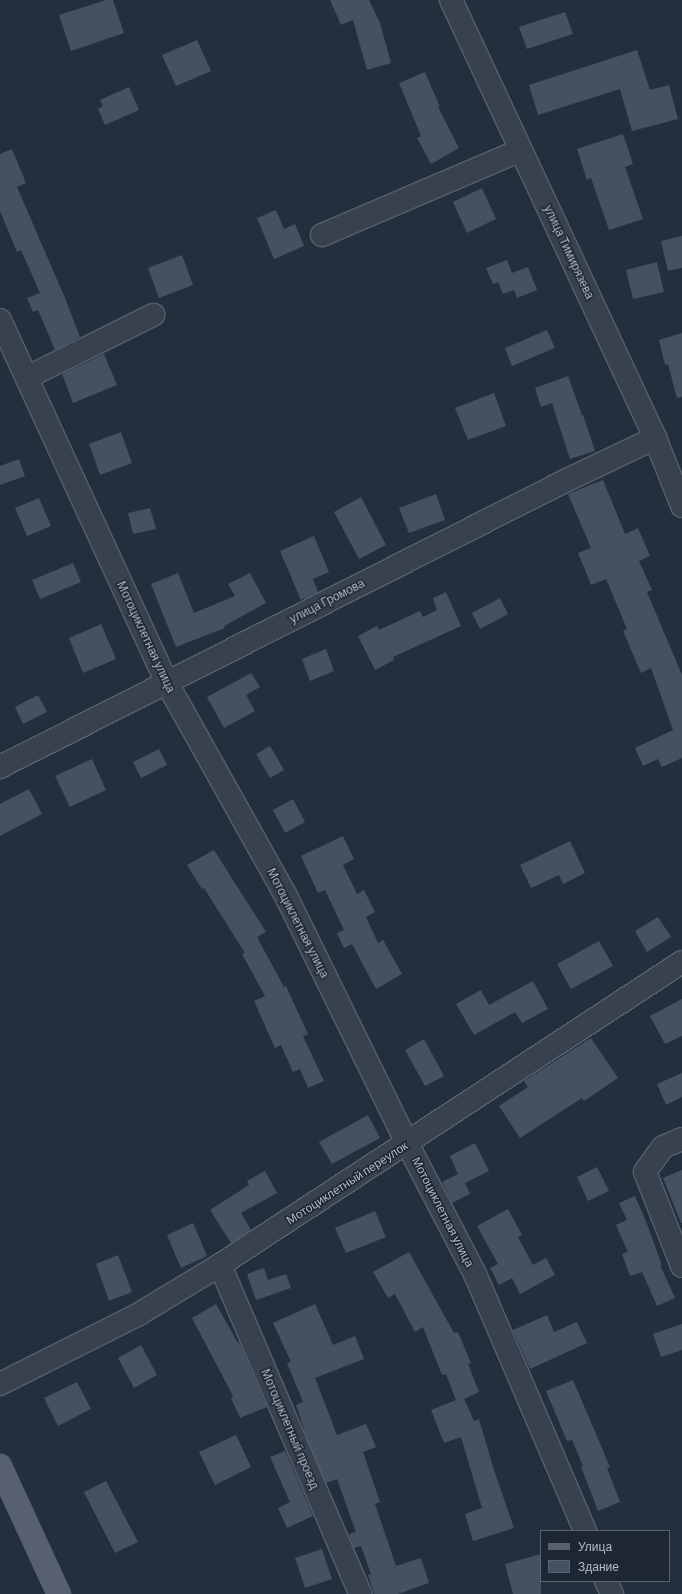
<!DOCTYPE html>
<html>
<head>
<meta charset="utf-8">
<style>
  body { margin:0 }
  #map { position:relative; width:682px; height:1594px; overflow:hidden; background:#242f3e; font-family:Barlow,sans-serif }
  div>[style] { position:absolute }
  .building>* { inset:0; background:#455162 }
  .roads { filter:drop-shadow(1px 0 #565f6c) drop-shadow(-1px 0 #565f6c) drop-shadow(0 1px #565f6c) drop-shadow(0 -1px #565f6c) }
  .minor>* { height:22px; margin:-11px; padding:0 11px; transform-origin:11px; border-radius:11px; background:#38414e }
  .major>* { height:22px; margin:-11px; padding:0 11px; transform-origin:11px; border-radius:11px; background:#56606e }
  span { translate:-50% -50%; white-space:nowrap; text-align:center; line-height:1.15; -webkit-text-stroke:3px #1d2633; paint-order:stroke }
  .street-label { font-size:12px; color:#b4bcc9 }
  .legend { position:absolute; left:540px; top:1530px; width:130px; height:52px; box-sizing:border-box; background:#1d2633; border:1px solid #59626f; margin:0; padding:5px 7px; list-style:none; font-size:12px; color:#b4bcc9 }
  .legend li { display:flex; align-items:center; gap:8px; height:20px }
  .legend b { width:20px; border:1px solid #59626f }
</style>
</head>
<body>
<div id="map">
  <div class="building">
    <div style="clip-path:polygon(106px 0,113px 0,124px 33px,71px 51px,59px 15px)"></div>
    <div style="clip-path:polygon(330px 0,369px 0,380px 23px,391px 63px,367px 70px,353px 20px,341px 25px)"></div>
    <div style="clip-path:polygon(565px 12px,573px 34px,527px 49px,519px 27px)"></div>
    <div style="clip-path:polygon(197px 40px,211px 71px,176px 86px,162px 55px)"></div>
    <div style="clip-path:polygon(637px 50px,650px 90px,669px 85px,678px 119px,632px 131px,620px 89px,538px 115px,529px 85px)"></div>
    <div style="clip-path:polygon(425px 72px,440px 107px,438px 107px,459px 148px,431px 164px,417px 138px,421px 136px,399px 83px)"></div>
    <div style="clip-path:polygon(129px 87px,139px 110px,105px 125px,98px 109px,103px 106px,100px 100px)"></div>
    <div style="clip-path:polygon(623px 134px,633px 164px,625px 167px,643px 219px,609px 230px,591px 178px,587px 180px,577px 149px)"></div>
    <div style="clip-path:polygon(12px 149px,26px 183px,17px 187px,65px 298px,80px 337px,55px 350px,38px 310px,33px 312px,27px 298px,40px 293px,21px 250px,17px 252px,0 211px,0 154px)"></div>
    <div style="clip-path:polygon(482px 188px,496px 219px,467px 233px,453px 202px)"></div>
    <div style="clip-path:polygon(276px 210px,284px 229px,295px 224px,304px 246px,274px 259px,257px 218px)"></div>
    <div style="clip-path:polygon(682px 236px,682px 268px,668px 271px,661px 241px)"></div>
    <div style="clip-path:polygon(182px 255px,193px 285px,159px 298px,148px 268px)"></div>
    <div style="clip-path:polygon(507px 260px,512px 273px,528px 267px,537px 290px,517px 298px,514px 290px,503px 294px,498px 282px,493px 284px,486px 268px)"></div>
    <div style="clip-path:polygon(657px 262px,664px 292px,633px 299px,626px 270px)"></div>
    <div style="clip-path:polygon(547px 330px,555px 348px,512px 366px,505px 348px)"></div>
    <div style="clip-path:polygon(682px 333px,682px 397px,677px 398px,668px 364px,665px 365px,659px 340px)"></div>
    <div style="clip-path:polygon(104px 354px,117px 385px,73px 403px,62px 374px)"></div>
    <div style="clip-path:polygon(568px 376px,582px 415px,583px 415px,595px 451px,570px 459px,552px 403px,541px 407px,535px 388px)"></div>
    <div style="clip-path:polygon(494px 393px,506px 426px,468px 440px,455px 408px)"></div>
    <div style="clip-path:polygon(121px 432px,132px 463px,100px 475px,89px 444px)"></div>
    <div style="clip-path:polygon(19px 459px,25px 476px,0 485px,0 466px)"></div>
    <div style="clip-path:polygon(603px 480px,625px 534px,638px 528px,650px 556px,639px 561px,652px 590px,647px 592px,682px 675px,682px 758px,662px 767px,658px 759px,643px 766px,635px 748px,673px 730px,651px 668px,641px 673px,623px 631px,627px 629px,606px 579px,591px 585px,578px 553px,591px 548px,568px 494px)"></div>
    <div style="clip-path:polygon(436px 494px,445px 520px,409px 533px,399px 508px)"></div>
    <div style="clip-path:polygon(361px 497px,386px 545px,359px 559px,334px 512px)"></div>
    <div style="clip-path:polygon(39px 498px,51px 526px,27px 536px,15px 508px)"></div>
    <div style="clip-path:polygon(150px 508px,156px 529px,133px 534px,128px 513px)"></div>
    <div style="clip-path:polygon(314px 536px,329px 572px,313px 579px,318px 592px,301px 600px,280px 551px)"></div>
    <div style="clip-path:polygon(73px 563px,81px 582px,40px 599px,32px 580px)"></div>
    <div style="clip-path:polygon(178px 573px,194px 613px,235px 596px,228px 584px,250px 573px,266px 603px,224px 626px,225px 628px,176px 647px,151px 584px)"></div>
    <div style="clip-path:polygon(446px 592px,461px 626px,393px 657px,394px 660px,375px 670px,358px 636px,377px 626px,379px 630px,420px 611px,423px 617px,437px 610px,433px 598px)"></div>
    <div style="clip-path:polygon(500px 598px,508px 614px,480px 629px,472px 613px)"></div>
    <div style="clip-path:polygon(101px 624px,116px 659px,83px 673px,69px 638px)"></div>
    <div style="clip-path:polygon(326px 649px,334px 671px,310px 681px,302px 659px)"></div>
    <div style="clip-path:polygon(251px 673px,260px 687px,246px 695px,255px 711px,224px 728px,207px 697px)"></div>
    <div style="clip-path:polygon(38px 695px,47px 712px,23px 724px,15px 707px)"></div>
    <div style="clip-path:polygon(270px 746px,284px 770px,270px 778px,256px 754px)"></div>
    <div style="clip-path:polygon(159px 749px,167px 765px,141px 778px,133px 762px)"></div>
    <div style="clip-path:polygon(92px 759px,106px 790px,70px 807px,55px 776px)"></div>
    <div style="clip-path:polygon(29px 789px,42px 814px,0 836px,0 804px)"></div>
    <div style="clip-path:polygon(293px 799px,305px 822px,285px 833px,273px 810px)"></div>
    <div style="clip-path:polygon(343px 836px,354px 859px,343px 865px,357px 894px,364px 890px,375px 912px,366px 917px,378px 943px,383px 940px,402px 974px,376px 989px,352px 944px,344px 948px,337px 933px,344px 930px,325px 890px,318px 893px,301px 856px)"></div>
    <div style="clip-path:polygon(570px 841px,585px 873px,563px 884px,559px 875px,531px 888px,520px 865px)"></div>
    <div style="clip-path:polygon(214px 850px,266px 932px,257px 937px,284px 987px,286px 986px,308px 1034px,303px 1036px,324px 1081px,308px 1088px,300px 1069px,293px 1072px,281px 1045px,275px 1048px,254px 1001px,265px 996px,242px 954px,245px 953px,204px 888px,202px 889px,187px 865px)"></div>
    <div style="clip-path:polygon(658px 917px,671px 937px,647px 952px,635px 931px)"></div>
    <div style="clip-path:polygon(599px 941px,613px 966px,571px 989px,557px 964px)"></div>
    <div style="clip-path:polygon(533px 981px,548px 1009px,522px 1023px,515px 1012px,474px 1035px,456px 1004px,481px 990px,489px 1005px)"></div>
    <div style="clip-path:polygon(682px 999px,682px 1036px,665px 1044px,650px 1016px)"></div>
    <div style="clip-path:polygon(591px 1038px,618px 1078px,584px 1101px,582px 1098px,520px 1138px,499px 1106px,528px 1087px,524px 1081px)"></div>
    <div style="clip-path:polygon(424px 1039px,444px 1076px,425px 1086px,405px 1050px)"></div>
    <div style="clip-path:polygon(682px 1073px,682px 1097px,666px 1105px,657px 1084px)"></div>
    <div style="clip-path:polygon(368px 1115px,380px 1138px,332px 1164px,319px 1142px)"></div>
    <div style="clip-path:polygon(475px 1143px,489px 1171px,465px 1183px,470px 1194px,452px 1203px,442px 1182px,458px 1174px,450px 1156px)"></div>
    <div style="clip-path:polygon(597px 1167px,609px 1191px,588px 1201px,577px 1177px)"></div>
    <div style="clip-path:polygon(682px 1170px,682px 1223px,681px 1223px,663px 1178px)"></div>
    <div style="clip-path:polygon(265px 1171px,277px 1193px,241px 1213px,251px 1230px,231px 1243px,210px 1210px,249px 1185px,247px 1181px)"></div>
    <div style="clip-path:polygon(635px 1196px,647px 1224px,662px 1265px,660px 1265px,675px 1298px,657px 1306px,642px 1272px,630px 1276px,622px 1254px,628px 1252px,616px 1225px,627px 1220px,619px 1203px)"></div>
    <div style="clip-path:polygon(508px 1209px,522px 1235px,518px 1237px,533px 1265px,546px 1258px,555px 1275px,520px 1294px,512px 1278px,499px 1285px,490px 1268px,498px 1264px,477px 1226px)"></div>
    <div style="clip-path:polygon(375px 1211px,386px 1237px,346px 1253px,335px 1228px)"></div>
    <div style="clip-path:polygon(193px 1223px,207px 1256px,181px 1268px,167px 1235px)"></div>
    <div style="clip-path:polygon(409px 1252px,454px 1333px,458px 1332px,471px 1363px,468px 1364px,479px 1392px,464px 1399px,474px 1421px,479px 1419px,494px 1470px,514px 1528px,473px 1541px,465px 1514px,482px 1508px,461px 1437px,444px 1443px,431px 1410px,456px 1400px,446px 1374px,442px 1375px,423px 1327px,415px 1332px,395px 1294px,388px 1298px,373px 1272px)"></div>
    <div style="clip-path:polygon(118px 1255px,132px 1292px,109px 1301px,96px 1264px)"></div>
    <div style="clip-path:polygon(264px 1268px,268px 1280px,286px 1274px,291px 1288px,256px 1300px,247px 1274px)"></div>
    <div style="clip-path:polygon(216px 1304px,238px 1343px,239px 1342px,267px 1407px,240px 1418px,231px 1398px,233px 1396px,192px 1318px)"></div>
    <div style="clip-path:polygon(315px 1304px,333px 1345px,355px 1336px,364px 1359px,315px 1378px,337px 1435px,366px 1424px,376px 1447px,363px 1452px,380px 1502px,375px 1504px,396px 1566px,421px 1558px,429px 1583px,398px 1594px,374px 1594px,368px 1575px,371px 1574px,361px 1546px,354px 1548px,349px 1534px,356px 1532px,337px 1479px,326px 1483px,308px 1441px,296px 1405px,303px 1402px,287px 1363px,291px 1362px,273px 1323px)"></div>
    <div style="clip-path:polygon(547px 1315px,554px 1332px,577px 1322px,587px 1343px,530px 1369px,513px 1330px)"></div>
    <div style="clip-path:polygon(682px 1324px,682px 1350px,661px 1357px,653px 1334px)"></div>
    <div style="clip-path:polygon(141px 1345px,157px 1375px,134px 1388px,118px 1358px)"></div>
    <div style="clip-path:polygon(573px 1380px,610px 1467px,607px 1468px,620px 1502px,598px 1511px,581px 1467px,583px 1466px,572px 1440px,567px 1441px,546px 1391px)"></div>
    <div style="clip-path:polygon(77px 1382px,91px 1409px,58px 1426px,44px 1398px)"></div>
    <div style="clip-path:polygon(236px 1435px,251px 1467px,215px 1485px,199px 1452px)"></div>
    <div style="clip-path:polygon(285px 1451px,313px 1516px,287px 1528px,278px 1508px,290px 1502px,270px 1457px)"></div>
    <div style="clip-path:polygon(106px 1481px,138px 1542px,115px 1553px,84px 1492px)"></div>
    <div style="clip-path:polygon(322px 1549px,332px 1579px,305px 1588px,295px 1558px)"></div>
    <div style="clip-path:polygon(541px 1554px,541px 1594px,513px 1594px,505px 1564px)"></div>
  </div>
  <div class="roads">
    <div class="minor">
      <div style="left:451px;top:0;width:483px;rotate:65deg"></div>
      <div style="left:655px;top:438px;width:73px;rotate:68.3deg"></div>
      <div style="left:322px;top:235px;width:216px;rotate:-23.1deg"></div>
      <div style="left:0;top:320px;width:400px;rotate:65.3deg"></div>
      <div style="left:167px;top:683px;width:244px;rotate:60.8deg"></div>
      <div style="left:286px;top:896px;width:275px;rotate:63.9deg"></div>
      <div style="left:407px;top:1143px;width:148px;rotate:62.6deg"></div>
      <div style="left:475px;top:1274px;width:280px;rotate:66.8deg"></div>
      <div style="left:28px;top:377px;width:140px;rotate:-26.4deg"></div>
      <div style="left:0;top:767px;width:635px;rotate:-26.85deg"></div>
      <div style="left:567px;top:480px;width:98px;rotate:-25.5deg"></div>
      <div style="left:682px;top:1139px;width:21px;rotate:157deg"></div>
      <div style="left:663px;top:1147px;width:31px;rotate:126deg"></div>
      <div style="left:645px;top:1172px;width:101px;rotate:68.5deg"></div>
      <div style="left:220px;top:1265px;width:358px;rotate:66.9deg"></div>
      <div style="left:0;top:1384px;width:156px;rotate:-26.7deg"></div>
      <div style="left:139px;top:1314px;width:95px;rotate:-31.2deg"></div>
      <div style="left:220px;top:1265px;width:552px;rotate:-33.26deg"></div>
      <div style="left:606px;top:1581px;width:14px;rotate:65deg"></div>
    </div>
    <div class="major">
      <div style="left:0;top:1466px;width:141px;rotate:65.3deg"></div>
    </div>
  </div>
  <div class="street-label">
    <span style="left:569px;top:252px;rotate:65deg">улица Тимирязева</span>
    <span style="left:327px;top:601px;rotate:-27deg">улица Громова</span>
    <span style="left:146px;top:637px;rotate:65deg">Мотоциклетная улица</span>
    <span style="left:298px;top:923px;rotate:63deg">Мотоциклетная улица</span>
    <span style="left:347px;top:1183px;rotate:-33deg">Мотоциклетный переулок</span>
    <span style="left:443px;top:1212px;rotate:63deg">Мотоциклетная улица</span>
    <span style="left:290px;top:1429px;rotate:67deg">Мотоциклетный проезд</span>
  </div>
  <ul class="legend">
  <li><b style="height:5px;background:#56606e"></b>Улица</li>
  <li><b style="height:11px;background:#455162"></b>Здание</li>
  </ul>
</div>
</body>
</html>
